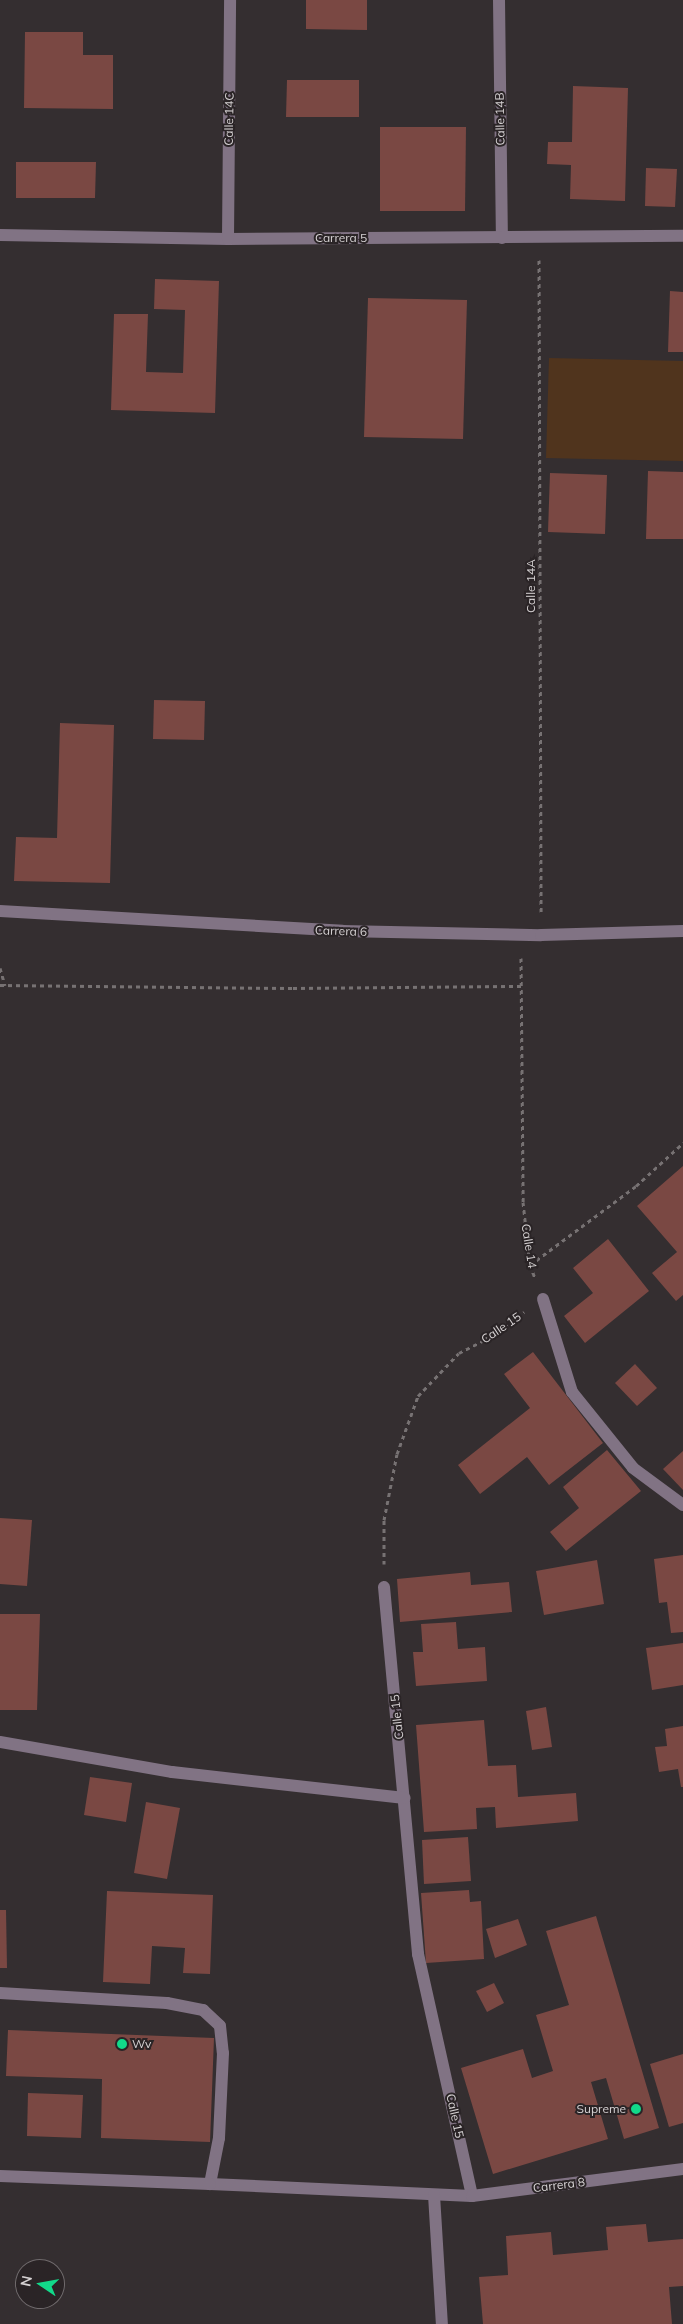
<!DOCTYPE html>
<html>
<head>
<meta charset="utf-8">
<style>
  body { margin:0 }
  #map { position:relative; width:683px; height:2324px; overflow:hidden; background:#342e30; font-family:Mulish,sans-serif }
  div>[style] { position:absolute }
  .green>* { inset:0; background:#50341d }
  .building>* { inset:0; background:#7a4843 }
  .path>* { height:3px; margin-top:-1.5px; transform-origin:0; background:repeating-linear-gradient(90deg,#777273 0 4px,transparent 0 8px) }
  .minor>* { height:12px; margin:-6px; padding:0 6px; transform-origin:6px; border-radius:6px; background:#817384 }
  .dots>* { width:14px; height:14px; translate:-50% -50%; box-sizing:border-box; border:2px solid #2a2426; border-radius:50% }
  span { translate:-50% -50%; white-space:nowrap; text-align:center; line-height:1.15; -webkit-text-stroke:4px #2a2426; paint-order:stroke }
  .street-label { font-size:12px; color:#d7d3d4 }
  .poi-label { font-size:12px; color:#d7d3d4 }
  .left { translate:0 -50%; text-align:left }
  .right { translate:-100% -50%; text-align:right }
  .north { position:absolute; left:15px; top:2259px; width:50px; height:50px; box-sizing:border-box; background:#2a2426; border:1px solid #6f6a6c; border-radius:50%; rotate:282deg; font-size:14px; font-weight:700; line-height:20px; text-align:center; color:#d7d3d4 }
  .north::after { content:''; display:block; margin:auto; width:18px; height:22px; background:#12d98a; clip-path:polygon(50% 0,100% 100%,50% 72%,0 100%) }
</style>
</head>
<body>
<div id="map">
  <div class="green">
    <div style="clip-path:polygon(549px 358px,683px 361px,683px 461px,546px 458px)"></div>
  </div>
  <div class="building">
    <div style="clip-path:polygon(306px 0,367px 0,367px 30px,306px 29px)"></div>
    <div style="clip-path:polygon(25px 32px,83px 32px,83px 55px,113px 55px,113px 109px,24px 108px)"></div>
    <div style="clip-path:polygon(287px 80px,359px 80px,359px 117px,286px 117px)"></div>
    <div style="clip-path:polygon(573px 86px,628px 88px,625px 201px,570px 199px,571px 165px,547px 164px,548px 142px,572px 142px)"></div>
    <div style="clip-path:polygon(380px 127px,466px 127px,465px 211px,380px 211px)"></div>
    <div style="clip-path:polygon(16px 162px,96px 162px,95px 198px,16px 198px)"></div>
    <div style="clip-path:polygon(646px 168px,677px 169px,675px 207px,645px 206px)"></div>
    <div style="clip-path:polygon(155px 279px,219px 281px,215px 413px,111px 410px,114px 314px,148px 314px,146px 372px,183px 373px,185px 310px,154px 309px)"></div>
    <div style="clip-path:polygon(670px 291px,683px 292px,683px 352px,668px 352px)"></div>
    <div style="clip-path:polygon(368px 298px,467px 300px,463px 439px,364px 437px)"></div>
    <div style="clip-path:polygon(648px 471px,683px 472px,683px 539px,646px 539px)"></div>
    <div style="clip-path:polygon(550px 473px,607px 475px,605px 534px,548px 532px)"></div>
    <div style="clip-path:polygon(154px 700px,205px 701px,204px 740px,153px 739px)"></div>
    <div style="clip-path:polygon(60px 723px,114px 725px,110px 883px,14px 881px,16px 837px,57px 838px)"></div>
    <div style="clip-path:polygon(683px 1166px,683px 1295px,676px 1301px,652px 1273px,677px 1252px,637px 1206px)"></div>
    <div style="clip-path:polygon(608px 1239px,649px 1291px,585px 1343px,564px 1316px,593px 1293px,573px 1268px)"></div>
    <div style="clip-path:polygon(533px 1352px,603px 1443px,549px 1485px,527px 1457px,480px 1494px,458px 1465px,530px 1408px,504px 1374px)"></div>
    <div style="clip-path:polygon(635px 1364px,657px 1388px,637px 1406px,615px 1383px)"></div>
    <div style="clip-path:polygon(607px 1450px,641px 1491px,566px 1551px,550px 1532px,579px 1508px,563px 1487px)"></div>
    <div style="clip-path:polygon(683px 1451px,683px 1490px,663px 1469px)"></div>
    <div style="clip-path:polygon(0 1518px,32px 1520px,27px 1586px,0 1584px)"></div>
    <div style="clip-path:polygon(683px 1555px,683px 1632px,671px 1633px,667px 1602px,659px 1603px,654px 1559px)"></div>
    <div style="clip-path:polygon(597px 1560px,604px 1604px,544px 1615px,536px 1571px)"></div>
    <div style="clip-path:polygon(470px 1572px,471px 1585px,509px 1582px,512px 1612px,400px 1622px,397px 1579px)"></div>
    <div style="clip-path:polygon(0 1614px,40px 1614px,37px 1710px,0 1710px)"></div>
    <div style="clip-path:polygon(456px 1622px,458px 1649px,485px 1647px,487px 1681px,416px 1686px,413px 1652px,423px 1652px,421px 1624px)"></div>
    <div style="clip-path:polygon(683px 1643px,683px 1685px,652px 1690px,646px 1648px)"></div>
    <div style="clip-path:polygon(546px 1707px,552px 1747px,532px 1750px,526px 1711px)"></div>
    <div style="clip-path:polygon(484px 1720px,488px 1766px,516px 1765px,518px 1797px,576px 1793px,578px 1821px,496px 1828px,495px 1807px,476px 1808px,477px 1829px,424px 1832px,416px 1725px)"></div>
    <div style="clip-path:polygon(683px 1726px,683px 1787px,681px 1787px,678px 1769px,659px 1772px,655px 1747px,667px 1746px,665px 1729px)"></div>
    <div style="clip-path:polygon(90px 1777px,132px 1783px,126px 1822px,84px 1815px)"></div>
    <div style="clip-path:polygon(146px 1802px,180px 1808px,167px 1879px,134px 1873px)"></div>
    <div style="clip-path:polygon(468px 1837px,471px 1881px,424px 1884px,422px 1840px)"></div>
    <div style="clip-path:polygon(469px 1890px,470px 1902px,481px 1901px,484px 1959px,426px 1963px,421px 1893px)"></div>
    <div style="clip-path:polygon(107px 1891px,213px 1895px,210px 1974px,183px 1973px,185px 1948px,152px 1946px,150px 1984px,103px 1982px)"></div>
    <div style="clip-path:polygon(0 1910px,6px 1910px,7px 1968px,0 1968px)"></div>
    <div style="clip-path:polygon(596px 1916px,659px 2128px,624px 2139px,606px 2078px,591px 2082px,608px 2139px,493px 2174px,461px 2068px,523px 2049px,532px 2078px,553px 2071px,536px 2015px,569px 2005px,546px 1931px)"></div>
    <div style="clip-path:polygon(518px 1919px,527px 1945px,495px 1958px,486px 1929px)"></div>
    <div style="clip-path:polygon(494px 1983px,504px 2003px,487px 2012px,476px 1991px)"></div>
    <div style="clip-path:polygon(8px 2030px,214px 2038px,210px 2142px,101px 2138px,102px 2079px,6px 2076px)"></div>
    <div style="clip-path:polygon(683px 2054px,683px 2123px,669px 2127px,650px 2064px)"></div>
    <div style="clip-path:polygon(28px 2093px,83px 2095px,81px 2138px,27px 2136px)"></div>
    <div style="clip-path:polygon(646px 2224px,648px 2242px,683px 2239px,683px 2286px,669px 2287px,672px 2324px,483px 2324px,479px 2277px,508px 2275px,506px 2236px,551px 2232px,553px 2255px,608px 2250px,606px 2227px)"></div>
  </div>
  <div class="path">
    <div style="left:539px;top:260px;width:652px;rotate:89.82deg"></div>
    <div style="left:521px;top:958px;width:244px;rotate:89.5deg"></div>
    <div style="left:523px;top:1202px;width:63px;rotate:83.7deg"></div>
    <div style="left:530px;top:1265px;width:14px;rotate:69deg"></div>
    <div style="left:0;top:968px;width:18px;rotate:74deg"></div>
    <div style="left:0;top:985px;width:293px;rotate:0.6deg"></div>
    <div style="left:293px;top:988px;width:228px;rotate:-0.5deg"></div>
    <div style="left:530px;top:1265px;width:132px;rotate:-36.7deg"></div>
    <div style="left:636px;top:1186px;width:64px;rotate:-42.5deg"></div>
    <div style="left:384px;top:1564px;width:44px;rotate:-90deg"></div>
    <div style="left:384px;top:1520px;width:67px;rotate:-78.9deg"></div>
    <div style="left:397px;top:1454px;width:62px;rotate:-70.1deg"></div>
    <div style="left:418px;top:1396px;width:59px;rotate:-46.4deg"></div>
    <div style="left:459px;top:1353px;width:28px;rotate:-27deg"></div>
    <div style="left:484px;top:1340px;width:49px;rotate:-35deg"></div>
  </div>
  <div class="minor">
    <div style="left:499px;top:0;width:238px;rotate:89.3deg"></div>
    <div style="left:0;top:235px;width:228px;rotate:1deg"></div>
    <div style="left:228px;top:239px;width:455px;rotate:-0.4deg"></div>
    <div style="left:228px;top:239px;width:239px;rotate:-89.5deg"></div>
    <div style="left:0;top:911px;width:343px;rotate:3.3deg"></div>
    <div style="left:342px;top:931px;width:199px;rotate:1.2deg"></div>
    <div style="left:541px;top:935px;width:142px;rotate:-1.6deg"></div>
    <div style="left:543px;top:1299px;width:97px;rotate:72.7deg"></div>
    <div style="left:572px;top:1392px;width:97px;rotate:51.2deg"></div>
    <div style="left:633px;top:1468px;width:62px;rotate:36.5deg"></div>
    <div style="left:384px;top:1587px;width:369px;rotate:84.7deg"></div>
    <div style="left:418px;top:1954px;width:248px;rotate:77.4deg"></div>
    <div style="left:0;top:1742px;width:175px;rotate:9.9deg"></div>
    <div style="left:172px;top:1772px;width:234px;rotate:6.4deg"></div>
    <div style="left:0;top:1993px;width:167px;rotate:3.4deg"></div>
    <div style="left:167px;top:2003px;width:37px;rotate:11deg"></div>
    <div style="left:203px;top:2010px;width:23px;rotate:43deg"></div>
    <div style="left:220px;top:2026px;width:27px;rotate:84deg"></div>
    <div style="left:223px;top:2053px;width:85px;rotate:92.7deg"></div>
    <div style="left:219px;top:2138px;width:47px;rotate:101.1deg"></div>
    <div style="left:210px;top:2184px;width:262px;rotate:2.6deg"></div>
    <div style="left:472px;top:2196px;width:213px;rotate:-7.3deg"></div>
    <div style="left:0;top:2176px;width:210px;rotate:2.2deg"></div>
    <div style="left:434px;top:2195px;width:129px;rotate:86.5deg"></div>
  </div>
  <div class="dots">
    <div style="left:122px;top:2044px;background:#12d98a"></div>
    <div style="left:636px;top:2109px;background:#12d98a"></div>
  </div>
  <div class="street-label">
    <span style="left:229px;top:119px;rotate:-89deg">Calle 14C</span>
    <span style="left:500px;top:119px;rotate:-91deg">Calle 14B</span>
    <span style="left:341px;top:238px">Carrera 5</span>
    <span style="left:531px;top:586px;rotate:-90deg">Calle 14A</span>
    <span style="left:341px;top:931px;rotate:2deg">Carrera 6</span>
    <span style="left:529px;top:1246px;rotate:81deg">Calle 14</span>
    <span style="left:501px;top:1328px;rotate:-34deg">Calle 15</span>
    <span style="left:397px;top:1717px;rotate:-96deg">Calle 15</span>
    <span style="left:455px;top:2116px;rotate:78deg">Calle 15</span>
    <span style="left:559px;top:2185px;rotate:-7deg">Carrera 8</span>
  </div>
  <div class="poi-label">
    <span class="left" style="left:132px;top:2044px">Wv</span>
    <span class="right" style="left:626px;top:2109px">Supreme</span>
  </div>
  <div class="north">N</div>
</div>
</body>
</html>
